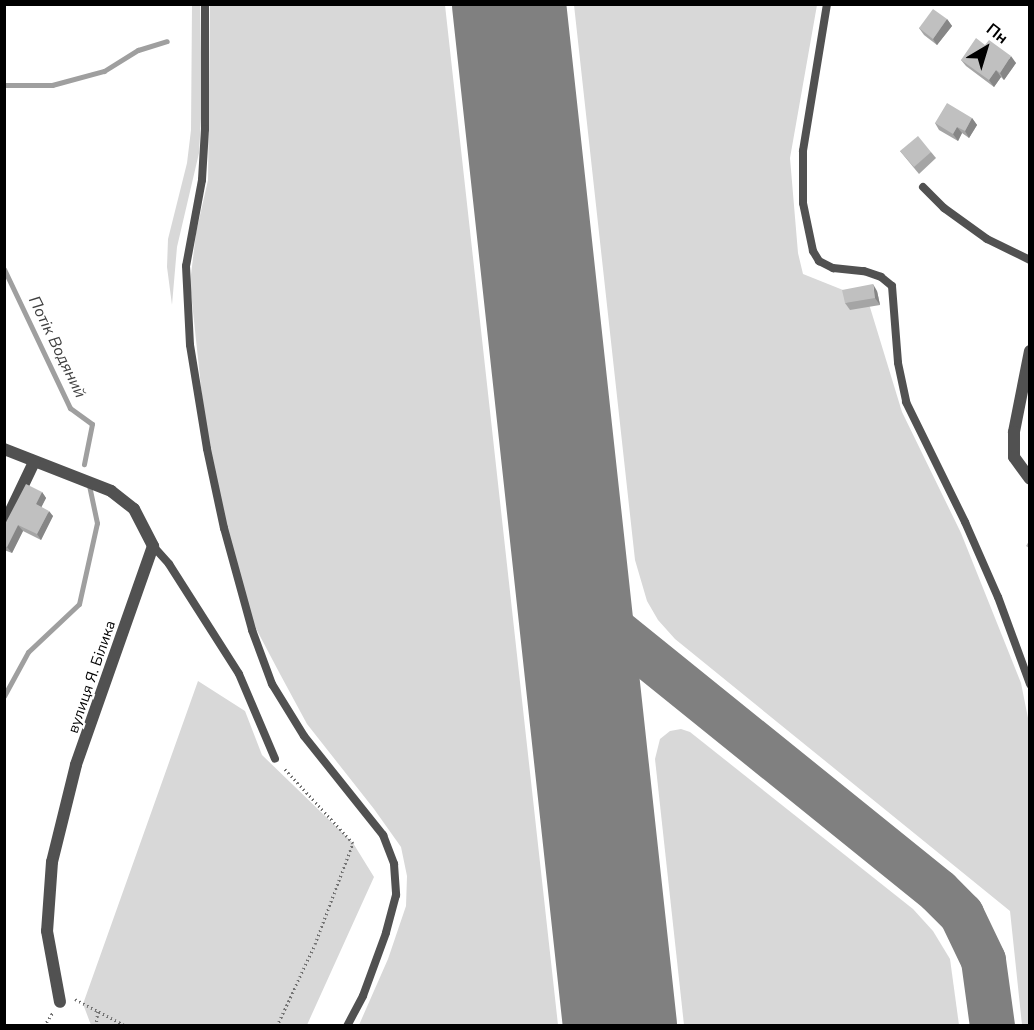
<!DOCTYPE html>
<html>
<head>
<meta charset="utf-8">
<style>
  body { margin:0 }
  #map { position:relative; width:1034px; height:1030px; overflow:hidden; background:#fff; font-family:"Nunito Sans",sans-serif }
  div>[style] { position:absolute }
  .green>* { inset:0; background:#d8d8d8 }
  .stream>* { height:5px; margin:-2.5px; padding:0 2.5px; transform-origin:2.5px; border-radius:2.5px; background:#9f9f9f }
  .taxiway>* { height:45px; margin:-22.5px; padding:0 22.5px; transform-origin:22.5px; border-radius:22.5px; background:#808080 }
  .runway>* { height:114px; margin:-57px; padding:0 57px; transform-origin:57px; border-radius:57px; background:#808080 }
  .path>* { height:3px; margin-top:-1.5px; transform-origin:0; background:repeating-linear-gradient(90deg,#737373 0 1.5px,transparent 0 4.5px) }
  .lane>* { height:8px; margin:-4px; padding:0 4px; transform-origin:4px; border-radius:4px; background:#515151 }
  .street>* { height:12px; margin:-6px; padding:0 6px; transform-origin:6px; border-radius:6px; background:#515151 }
  .wall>* { inset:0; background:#a5a5a5 }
  .shaded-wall>* { inset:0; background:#868686 }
  .building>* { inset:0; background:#c0c0c0 }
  span { translate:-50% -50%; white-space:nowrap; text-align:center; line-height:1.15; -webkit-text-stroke:4.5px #fff; paint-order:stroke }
  .street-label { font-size:15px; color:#000 }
  .water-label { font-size:16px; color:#404040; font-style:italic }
  .frame { position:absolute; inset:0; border:6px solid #000; pointer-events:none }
  .north { position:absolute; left:956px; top:18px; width:60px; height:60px; -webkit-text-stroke:4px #fff; paint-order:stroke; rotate:38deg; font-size:16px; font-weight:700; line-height:24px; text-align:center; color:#000 }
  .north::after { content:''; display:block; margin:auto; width:21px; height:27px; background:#000; clip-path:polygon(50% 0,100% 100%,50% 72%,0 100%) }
</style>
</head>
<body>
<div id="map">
  <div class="green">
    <div style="clip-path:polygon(192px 5px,200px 5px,202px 101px,199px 153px,177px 247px,172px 305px,167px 267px,168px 239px,187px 163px,191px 130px)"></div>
    <div style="clip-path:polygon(210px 5px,445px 5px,558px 1025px,359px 1025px,388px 959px,406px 906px,407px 876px,401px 847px,374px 809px,307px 724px,280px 674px,252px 621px,235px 564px,205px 425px,190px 283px,196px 233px,208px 180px)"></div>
    <div style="clip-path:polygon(574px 5px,817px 5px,790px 158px,798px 253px,803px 274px,843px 290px,869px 304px,902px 412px,961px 533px,1021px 683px,1030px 728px,1029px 1025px,1022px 1025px,1010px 911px,675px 639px,658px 620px,647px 601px,635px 560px)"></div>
    <div style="clip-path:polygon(198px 681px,245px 711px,262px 755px,353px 843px,374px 877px,307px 1025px,91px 1025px,83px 1004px)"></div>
    <div style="clip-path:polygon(681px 729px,690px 732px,913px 909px,933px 931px,950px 959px,959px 1025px,684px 1025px,655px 759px,660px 739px,670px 731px)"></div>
  </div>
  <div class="stream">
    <div style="left:4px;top:85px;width:48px"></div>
    <div style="left:52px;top:85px;width:54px;rotate:-15.1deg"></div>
    <div style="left:104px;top:71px;width:40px;rotate:-32deg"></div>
    <div style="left:138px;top:50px;width:30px;rotate:-17deg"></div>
    <div style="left:4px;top:269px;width:154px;rotate:64.6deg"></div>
    <div style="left:70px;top:408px;width:27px;rotate:36deg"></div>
    <div style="left:92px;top:424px;width:41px;rotate:101.3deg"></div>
    <div style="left:4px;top:696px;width:50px;rotate:-61.4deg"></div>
    <div style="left:28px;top:652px;width:70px;rotate:-43.3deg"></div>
    <div style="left:79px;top:604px;width:83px;rotate:-77.5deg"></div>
    <div style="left:97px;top:523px;width:39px;rotate:-102deg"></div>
  </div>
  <div class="taxiway">
    <div style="left:565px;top:515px;width:61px;rotate:79.6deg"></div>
    <div style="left:576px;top:575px;width:32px;rotate:62deg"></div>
    <div style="left:591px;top:603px;width:31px;rotate:50deg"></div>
    <div style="left:611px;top:627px;width:420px;rotate:38.9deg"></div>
    <div style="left:938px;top:891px;width:33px;rotate:45deg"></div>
    <div style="left:961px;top:914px;width:51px;rotate:64.4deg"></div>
    <div style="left:983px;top:960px;width:67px;rotate:82.2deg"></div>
  </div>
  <div class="runway">
    <div style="left:509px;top:4px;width:1028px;rotate:83.8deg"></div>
  </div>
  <div class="path">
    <div style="left:75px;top:999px;width:58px;rotate:27.9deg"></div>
    <div style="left:44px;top:1026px;width:17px;rotate:-57deg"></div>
    <div style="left:96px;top:1026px;width:16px;rotate:-83deg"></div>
    <div style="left:277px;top:1026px;width:90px;rotate:-65.1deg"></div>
    <div style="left:315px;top:944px;width:108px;rotate:-69.4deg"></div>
    <div style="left:353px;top:843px;width:103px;rotate:-132.6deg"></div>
  </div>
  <div class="lane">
    <div style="left:205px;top:4px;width:125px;rotate:90deg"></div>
    <div style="left:205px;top:129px;width:51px;rotate:93.4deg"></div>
    <div style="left:202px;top:180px;width:87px;rotate:100.5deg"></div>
    <div style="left:186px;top:266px;width:79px;rotate:87.1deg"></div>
    <div style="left:190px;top:345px;width:105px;rotate:80.7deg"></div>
    <div style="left:207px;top:449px;width:81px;rotate:77.9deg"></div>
    <div style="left:224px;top:528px;width:106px;rotate:74.6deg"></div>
    <div style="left:252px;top:630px;width:58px;rotate:69.7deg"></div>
    <div style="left:272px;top:684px;width:61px;rotate:58.4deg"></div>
    <div style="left:304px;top:736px;width:127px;rotate:51.4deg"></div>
    <div style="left:383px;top:835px;width:31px;rotate:69deg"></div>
    <div style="left:394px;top:864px;width:31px;rotate:86deg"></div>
    <div style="left:396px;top:895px;width:39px;rotate:105deg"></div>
    <div style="left:386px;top:933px;width:67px;rotate:110.1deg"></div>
    <div style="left:363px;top:996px;width:34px;rotate:118deg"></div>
    <div style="left:827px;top:4px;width:149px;rotate:99.3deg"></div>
    <div style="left:803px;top:151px;width:52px;rotate:90deg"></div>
    <div style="left:803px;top:203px;width:49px;rotate:78.2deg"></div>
    <div style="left:813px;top:251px;width:12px;rotate:59deg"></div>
    <div style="left:819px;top:261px;width:16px;rotate:27deg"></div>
    <div style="left:833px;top:268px;width:31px;rotate:6deg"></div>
    <div style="left:864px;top:271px;width:18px;rotate:19deg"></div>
    <div style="left:881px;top:277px;width:14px;rotate:39deg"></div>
    <div style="left:892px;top:286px;width:77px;rotate:85.5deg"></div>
    <div style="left:898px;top:363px;width:40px;rotate:78deg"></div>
    <div style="left:906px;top:402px;width:134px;rotate:63.8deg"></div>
    <div style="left:965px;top:522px;width:82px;rotate:66.3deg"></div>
    <div style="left:998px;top:597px;width:93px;rotate:69.8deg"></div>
    <div style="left:923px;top:187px;width:30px;rotate:45deg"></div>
    <div style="left:944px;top:208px;width:53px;rotate:35.8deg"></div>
    <div style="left:987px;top:239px;width:48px;rotate:26deg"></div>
    <div style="left:153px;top:546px;width:24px;rotate:48deg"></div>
    <div style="left:169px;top:564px;width:130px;rotate:57.5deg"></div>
    <div style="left:239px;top:674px;width:92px;rotate:67deg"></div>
  </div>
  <div class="street">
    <div style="left:1030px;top:351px;width:83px;rotate:101.2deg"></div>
    <div style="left:1014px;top:432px;width:25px;rotate:90deg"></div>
    <div style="left:1014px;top:457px;width:27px;rotate:54deg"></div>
    <div style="left:4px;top:449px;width:115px;rotate:21.4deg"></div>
    <div style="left:111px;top:491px;width:29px;rotate:38deg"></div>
    <div style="left:134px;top:509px;width:42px;rotate:62.8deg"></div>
    <div style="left:153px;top:546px;width:232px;rotate:109.4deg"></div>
    <div style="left:76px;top:765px;width:100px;rotate:103.9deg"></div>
    <div style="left:52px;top:862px;width:69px;rotate:94.1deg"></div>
    <div style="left:47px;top:931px;width:72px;rotate:79.6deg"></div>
    <div style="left:4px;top:525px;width:70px;rotate:-64.5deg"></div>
  </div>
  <div class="wall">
    <div style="clip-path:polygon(947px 19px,952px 26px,937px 45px,924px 35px,919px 28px)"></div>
    <div style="clip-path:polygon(985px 45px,1016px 63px,1004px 80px,1001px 77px,994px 87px,966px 66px,961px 60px)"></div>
    <div style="clip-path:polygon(972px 118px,977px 125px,969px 138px,962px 133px,958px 141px,939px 130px,935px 123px)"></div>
    <div style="clip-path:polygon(900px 151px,931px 152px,936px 158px,919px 174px)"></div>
    <div style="clip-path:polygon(877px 291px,880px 305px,850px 310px,845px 303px)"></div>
    <div style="clip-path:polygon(42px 492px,46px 498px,41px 507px,53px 516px,41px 540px,23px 531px,12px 553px,4px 550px,4px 526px)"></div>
  </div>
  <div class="shaded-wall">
    <div style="clip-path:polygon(947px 19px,952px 26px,937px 45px,933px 39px)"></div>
    <div style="clip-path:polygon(1011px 56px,1016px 63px,1004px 80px,1000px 73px)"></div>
    <div style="clip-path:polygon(996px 70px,1001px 77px,994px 87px,989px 80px)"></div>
    <div style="clip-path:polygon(972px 118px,977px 125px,969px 138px,965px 131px)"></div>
    <div style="clip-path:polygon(957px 127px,962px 133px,958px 141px,953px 134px)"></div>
    <div style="clip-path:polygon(873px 284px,877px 291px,880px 305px,875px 298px)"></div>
    <div style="clip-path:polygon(42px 492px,46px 498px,40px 510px,36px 504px)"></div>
    <div style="clip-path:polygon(49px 511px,53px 516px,41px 540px,37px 534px)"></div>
    <div style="clip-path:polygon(18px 525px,23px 531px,12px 553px,7px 547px)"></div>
  </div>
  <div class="building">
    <div style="clip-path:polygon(933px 9px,947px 19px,933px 39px,919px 28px)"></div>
    <div style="clip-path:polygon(976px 38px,985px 45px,989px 40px,1011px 56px,1000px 73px,996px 70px,989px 80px,961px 60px)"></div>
    <div style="clip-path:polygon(947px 103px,972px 118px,965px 131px,957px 127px,953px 134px,935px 123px)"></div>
    <div style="clip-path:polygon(918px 136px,931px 152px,914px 167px,900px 151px)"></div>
    <div style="clip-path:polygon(873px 284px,875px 298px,845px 303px,842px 290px)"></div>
    <div style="clip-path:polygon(26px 484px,42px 492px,36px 504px,49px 511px,37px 534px,18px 525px,7px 547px,4px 546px,4px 526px)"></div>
    <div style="clip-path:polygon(1029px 541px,1029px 548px,1026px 546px)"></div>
  </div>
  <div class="street-label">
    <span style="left:92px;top:677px;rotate:-71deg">вулиця Я. Білика</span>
  </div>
  <div class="water-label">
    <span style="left:57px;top:347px;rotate:64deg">Потік Водяний</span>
  </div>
  <div class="frame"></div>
  <div class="north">Пн</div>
</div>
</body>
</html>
